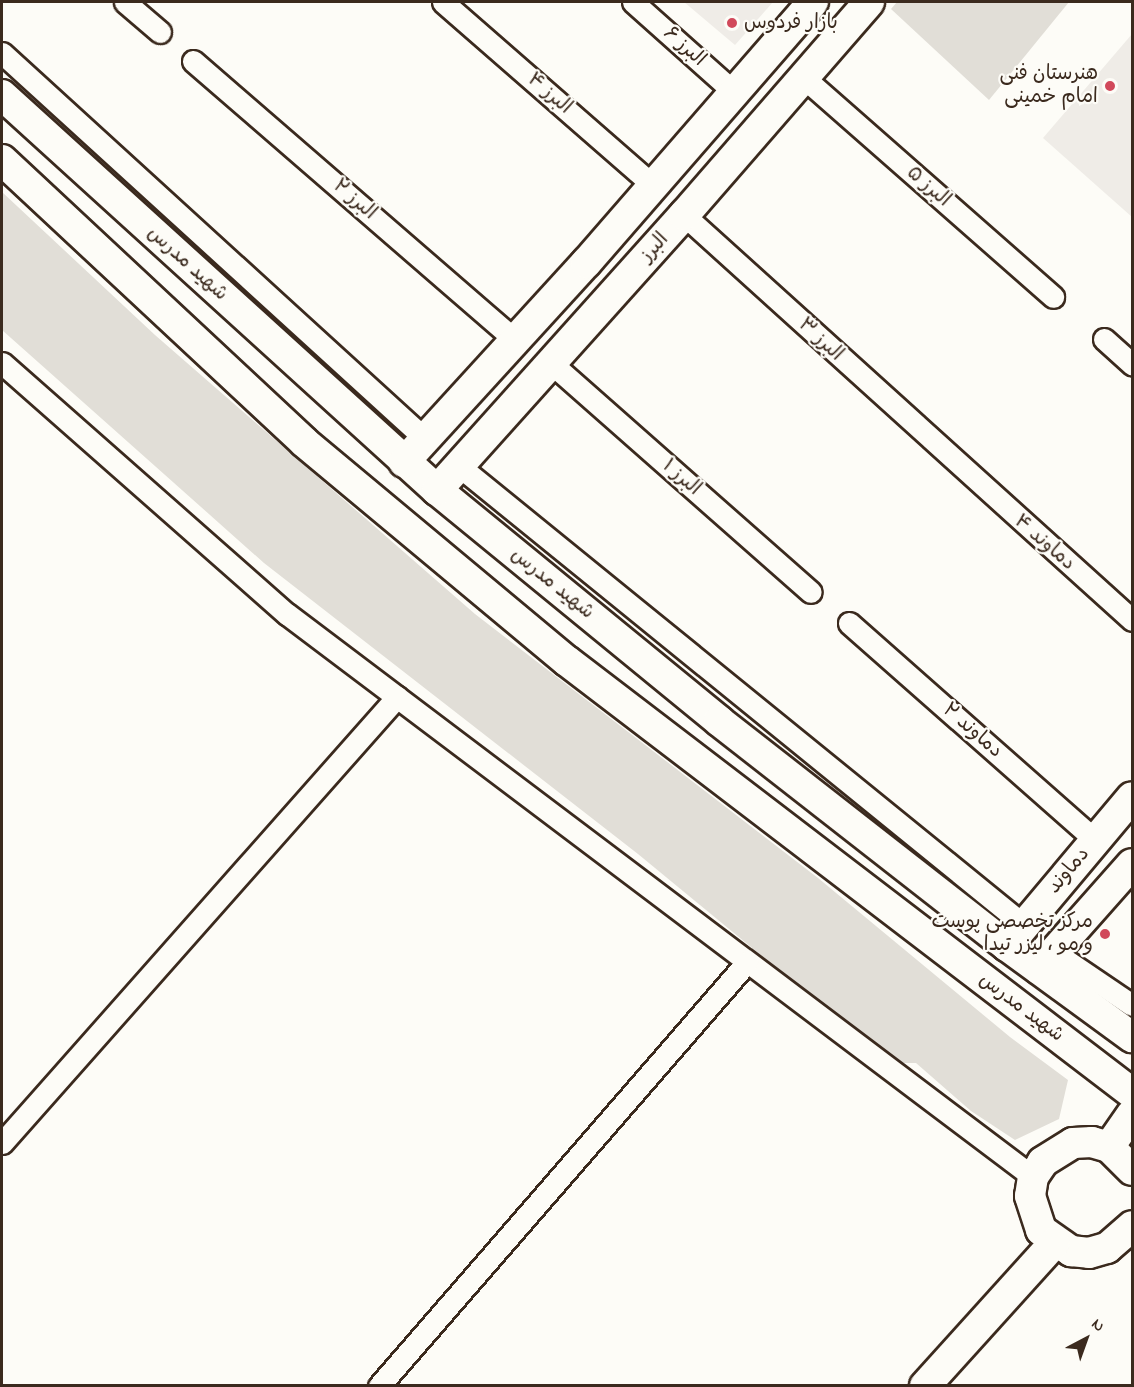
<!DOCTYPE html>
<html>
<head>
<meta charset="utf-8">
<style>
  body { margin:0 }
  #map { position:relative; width:1134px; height:1387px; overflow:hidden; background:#fdfcf7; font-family:"Indie Flower","Playpen Sans Arabic",sans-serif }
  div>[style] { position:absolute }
  .built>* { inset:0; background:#efece7 }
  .green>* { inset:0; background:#e1ded7 }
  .roads { filter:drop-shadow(2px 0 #3b2a1e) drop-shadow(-2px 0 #3b2a1e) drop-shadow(0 2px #3b2a1e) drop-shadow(0 -2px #3b2a1e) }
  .street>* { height:21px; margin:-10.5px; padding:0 10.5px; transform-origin:10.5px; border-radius:10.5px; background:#fdfcf7 }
  .secondary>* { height:30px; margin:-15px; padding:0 15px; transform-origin:15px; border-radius:15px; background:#fdfcf7 }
  .dots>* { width:16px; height:16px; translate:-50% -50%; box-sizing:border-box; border:3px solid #fdfcf7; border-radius:50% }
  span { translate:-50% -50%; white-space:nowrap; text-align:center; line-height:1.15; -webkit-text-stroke:4.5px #fdfcf7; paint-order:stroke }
  .poi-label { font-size:20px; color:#3b2a1e }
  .left { translate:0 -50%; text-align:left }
  .right { translate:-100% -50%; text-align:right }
  .street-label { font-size:20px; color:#3b2a1e }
  .frame { position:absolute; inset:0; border:3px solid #3b2a1e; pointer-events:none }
  .north { position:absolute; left:1056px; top:1309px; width:60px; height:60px; -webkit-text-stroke:4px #fdfcf7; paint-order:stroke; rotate:41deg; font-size:16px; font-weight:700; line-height:24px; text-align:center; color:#3b2a1e }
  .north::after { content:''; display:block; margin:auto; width:21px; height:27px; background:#3b2a1e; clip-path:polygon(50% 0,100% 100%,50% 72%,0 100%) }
</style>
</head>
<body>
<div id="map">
  <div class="built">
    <div style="clip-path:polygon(684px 2px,773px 2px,735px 45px)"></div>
    <div style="clip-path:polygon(1132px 34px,1132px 217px,1043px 138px)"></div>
  </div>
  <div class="green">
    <div style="clip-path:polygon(897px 2px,1069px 2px,989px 100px,891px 9px)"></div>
    <div style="clip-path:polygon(2px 192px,155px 335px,475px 614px,818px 878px,1010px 1037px,1068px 1080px,1059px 1119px,1015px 1140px,971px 1111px,916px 1063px,892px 1063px,638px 854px,264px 563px,2px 330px)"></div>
  </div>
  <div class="roads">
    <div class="street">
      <div style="left:125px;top:2px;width:46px;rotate:40.6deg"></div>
      <div style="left:443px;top:2px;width:280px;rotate:41.1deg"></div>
      <div style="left:633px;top:2px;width:137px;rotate:41.7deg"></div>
      <div style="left:2px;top:53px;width:571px;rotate:42.37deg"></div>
      <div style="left:193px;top:61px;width:425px;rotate:40.9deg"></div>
      <div style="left:803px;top:77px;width:333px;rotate:41.3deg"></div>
      <div style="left:684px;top:215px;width:604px;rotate:42.11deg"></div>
      <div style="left:1104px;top:339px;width:38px;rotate:42deg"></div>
      <div style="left:2px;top:363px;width:380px;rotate:41.4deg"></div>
      <div style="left:287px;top:614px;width:935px;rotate:37.04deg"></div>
      <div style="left:551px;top:363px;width:346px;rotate:41.4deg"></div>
      <div style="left:459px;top:466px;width:728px;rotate:39.09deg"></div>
      <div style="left:849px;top:623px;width:328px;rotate:41.4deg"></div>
      <div style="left:1054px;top:952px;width:94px;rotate:34.2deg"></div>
      <div style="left:2px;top:1143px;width:596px;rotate:-48.47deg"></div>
      <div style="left:379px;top:1386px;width:561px;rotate:-49.04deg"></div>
    </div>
    <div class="secondary">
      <div style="left:2px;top:95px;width:588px;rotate:42.24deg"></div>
      <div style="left:437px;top:490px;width:365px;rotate:39.3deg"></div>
      <div style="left:719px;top:721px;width:365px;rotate:38deg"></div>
      <div style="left:1007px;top:946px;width:155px;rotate:36.1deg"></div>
      <div style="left:2px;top:160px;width:413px;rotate:43deg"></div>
      <div style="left:304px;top:442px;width:342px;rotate:39.8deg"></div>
      <div style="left:567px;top:661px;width:711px;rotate:37.4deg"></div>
      <div style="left:404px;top:462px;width:270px;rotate:-47.6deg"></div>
      <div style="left:586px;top:263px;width:346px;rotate:-49deg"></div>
      <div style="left:437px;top:490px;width:370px;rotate:-48.1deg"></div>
      <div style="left:684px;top:215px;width:282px;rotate:-49deg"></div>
      <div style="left:1007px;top:946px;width:194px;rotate:-50deg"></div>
      <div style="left:1039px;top:969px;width:140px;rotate:-48.5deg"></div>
      <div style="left:1109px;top:1147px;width:40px;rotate:-55.1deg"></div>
      <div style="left:1132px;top:1170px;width:33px;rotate:-135deg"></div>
      <div style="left:1109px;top:1147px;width:18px;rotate:-164deg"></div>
      <div style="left:1092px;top:1142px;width:19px;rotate:177deg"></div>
      <div style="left:1073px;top:1143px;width:36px;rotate:148deg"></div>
      <div style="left:1043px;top:1162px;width:18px;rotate:124deg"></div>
      <div style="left:1033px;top:1177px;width:19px;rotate:99deg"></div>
      <div style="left:1030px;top:1196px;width:36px;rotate:72deg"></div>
      <div style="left:1041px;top:1230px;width:37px;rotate:35deg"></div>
      <div style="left:1071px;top:1251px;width:18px;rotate:6deg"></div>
      <div style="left:1089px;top:1253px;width:19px;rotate:-16deg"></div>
      <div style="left:1107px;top:1248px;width:33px;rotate:-41deg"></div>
      <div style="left:925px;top:1386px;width:193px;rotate:-47.9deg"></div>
    </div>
  </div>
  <div class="dots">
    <div style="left:732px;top:23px;background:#d1495b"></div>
    <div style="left:1110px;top:86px;background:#d1495b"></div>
    <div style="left:1105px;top:934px;background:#d1495b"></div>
  </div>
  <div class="poi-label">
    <span class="left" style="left:744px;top:23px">بازار فردوس</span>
    <span class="right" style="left:1098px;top:86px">هنرستان فنی<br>امام خمینی</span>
    <span class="right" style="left:1093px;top:934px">مرکز تخصصی پوست<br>و مو ، لیزر تیدا</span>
  </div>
  <div class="street-label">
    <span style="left:684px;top:47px;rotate:42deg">البرز ۶</span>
    <span style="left:549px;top:94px;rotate:41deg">البرز ۴</span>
    <span style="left:928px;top:187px;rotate:41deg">البرز ۵</span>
    <span style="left:354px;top:200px;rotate:41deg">البرز ۲</span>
    <span style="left:655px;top:248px;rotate:-48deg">البرز</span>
    <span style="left:187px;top:264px;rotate:42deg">شهید مدرس</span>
    <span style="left:820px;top:340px;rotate:43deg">البرز ۳</span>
    <span style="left:681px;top:478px;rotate:41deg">البرز ۱</span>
    <span style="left:1044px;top:543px;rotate:41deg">دماوند ۴</span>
    <span style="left:552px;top:584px;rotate:39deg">شهید مدرس</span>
    <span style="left:972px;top:731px;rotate:41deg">دماوند ۲</span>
    <span style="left:1069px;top:871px;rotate:-50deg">دماوند</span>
    <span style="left:1021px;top:1008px;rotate:37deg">شهید مدرس</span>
  </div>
  <div class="frame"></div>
  <div class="north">N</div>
</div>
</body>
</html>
